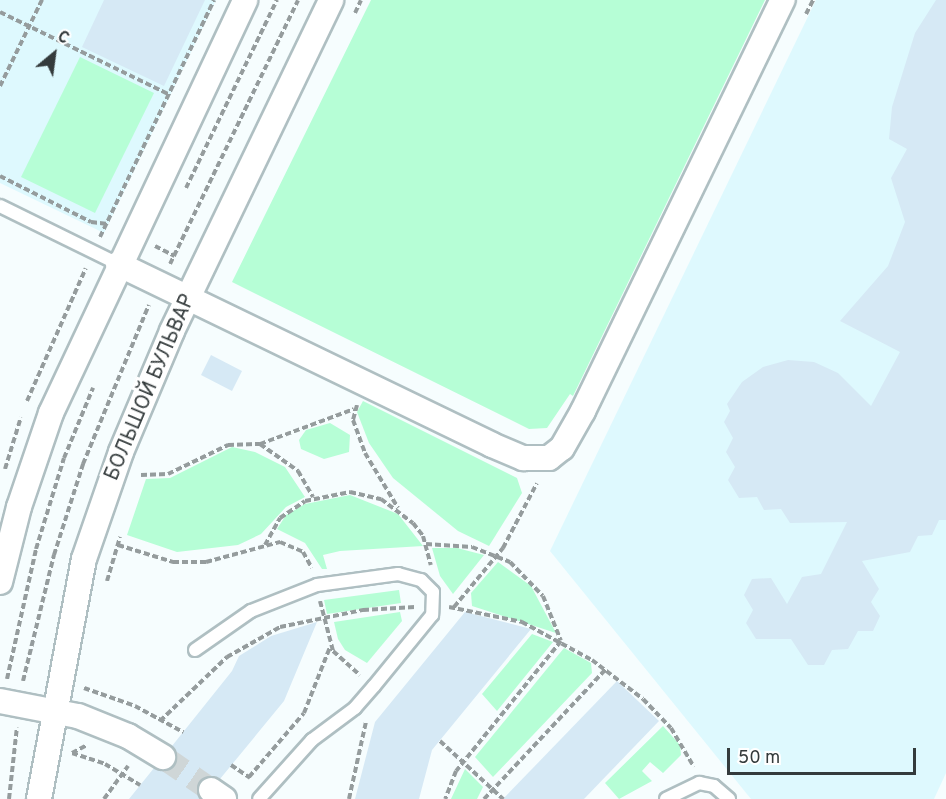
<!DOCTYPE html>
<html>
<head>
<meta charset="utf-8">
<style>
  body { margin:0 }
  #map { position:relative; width:946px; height:799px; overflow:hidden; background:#f6fdfe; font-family:Overpass,sans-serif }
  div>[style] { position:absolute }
  .built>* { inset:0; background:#def9fe }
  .green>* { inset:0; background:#b6fed6 }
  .building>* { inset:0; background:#d6e9f5 }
  .street-tunnel>* { height:24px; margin-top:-12px; transform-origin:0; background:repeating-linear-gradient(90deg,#cfd6d7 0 24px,transparent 0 36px) }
  .path>* { height:4px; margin-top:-2px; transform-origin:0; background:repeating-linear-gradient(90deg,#959c9d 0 6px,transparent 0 9px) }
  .roads { filter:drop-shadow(2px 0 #afbfc2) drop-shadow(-2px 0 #afbfc2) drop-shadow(0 2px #afbfc2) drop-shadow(0 -2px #afbfc2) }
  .lane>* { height:12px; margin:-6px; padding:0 6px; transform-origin:6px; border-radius:6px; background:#fff }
  .street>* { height:24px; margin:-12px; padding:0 12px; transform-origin:12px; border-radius:12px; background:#fff }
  span { translate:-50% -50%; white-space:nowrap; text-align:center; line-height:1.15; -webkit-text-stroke:6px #fff; paint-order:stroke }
  .street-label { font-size:20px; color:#343b3c }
  .north { position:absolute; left:24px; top:24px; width:60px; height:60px; -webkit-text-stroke:4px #fff; paint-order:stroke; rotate:29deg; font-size:16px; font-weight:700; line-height:24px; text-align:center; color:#343b3c }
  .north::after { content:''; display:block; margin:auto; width:21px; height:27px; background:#343b3c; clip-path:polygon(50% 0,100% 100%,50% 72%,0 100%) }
  .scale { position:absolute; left:727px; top:748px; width:189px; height:27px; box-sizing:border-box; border:3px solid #343b3c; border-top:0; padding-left:8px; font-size:18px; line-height:21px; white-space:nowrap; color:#343b3c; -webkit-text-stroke:4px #fff; paint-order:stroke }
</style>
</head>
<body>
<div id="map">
  <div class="built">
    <div style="clip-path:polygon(0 0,216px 0,104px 233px,0 183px)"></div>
    <div style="clip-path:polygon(816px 0,946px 0,946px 773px,934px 799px,751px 799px,550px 551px)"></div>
  </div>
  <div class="green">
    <div style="clip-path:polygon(371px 0,765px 0,573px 396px,570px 394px,547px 428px,529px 429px,232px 282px)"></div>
    <div style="clip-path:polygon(80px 57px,154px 93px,95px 213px,21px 177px)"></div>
    <div style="clip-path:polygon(363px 401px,517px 478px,522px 493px,489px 546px,458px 531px,393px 478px,369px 443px,357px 412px)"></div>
    <div style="clip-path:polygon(330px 423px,350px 435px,349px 452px,324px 459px,301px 449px,299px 440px,306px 430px)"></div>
    <div style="clip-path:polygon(232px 447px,255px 452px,285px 467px,305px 497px,286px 507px,261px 534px,238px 545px,177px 552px,127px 535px,146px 479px,170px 478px)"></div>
    <div style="clip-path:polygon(350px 495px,398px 514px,423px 546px,340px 551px,323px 555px,327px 569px,322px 569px,305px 543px,277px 529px,286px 515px,305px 504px)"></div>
    <div style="clip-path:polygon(432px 548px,457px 548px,484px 555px,453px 594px,440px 576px)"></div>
    <div style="clip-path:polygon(498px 562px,531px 586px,556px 633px,472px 606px,471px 593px)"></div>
    <div style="clip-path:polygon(399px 590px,401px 603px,327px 614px,324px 600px)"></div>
    <div style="clip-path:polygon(400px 612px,402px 621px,367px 663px,345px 650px,338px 639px,334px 622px)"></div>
    <div style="clip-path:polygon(532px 634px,553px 642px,497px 711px,482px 694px)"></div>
    <div style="clip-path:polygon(564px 648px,591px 663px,592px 673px,493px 777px,475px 757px)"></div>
    <div style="clip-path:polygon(663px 726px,680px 745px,681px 755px,663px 773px,650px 762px,642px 771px,652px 781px,619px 799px,605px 783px)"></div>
    <div style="clip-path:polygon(465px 769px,483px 787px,477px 799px,451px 799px)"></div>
  </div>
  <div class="building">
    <div style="clip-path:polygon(104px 0,205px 0,164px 86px,82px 47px)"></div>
    <div style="clip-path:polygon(936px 0,946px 0,946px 520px,939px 520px,932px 535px,918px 536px,910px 552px,862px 561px,879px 589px,871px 602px,880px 616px,873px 631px,858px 631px,848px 649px,832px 650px,824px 665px,808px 665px,791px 639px,756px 639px,746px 623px,753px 610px,744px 595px,752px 579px,771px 578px,787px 604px,802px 577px,821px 574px,847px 522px,790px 523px,781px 509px,764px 510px,757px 497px,739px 498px,728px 480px,735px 467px,726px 452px,733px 438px,724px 422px,730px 411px,727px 404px,742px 382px,763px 367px,788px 360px,814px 362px,838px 373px,871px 406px,900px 352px,840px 321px,888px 266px,905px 222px,891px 178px,907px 149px,889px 139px,892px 107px,915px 33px)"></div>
    <div style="clip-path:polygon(211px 355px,242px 371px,232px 391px,201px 375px)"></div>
    <div style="clip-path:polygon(465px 612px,531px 629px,432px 750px,419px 799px,355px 799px,375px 722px)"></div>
    <div style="clip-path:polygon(317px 622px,284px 701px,220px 779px,212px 776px,200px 781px,200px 799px,129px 799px,154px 768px,163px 771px,175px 765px,177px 757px,172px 746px,232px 671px,239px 656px,271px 636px)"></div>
    <div style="clip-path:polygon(617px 681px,659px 721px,584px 799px,503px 799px)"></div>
  </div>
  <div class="street-tunnel">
    <div style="left:163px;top:757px;width:58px;rotate:34.5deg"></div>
  </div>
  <div class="path">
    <div style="left:0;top:12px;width:187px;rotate:26deg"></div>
    <div style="left:355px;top:13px;width:14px;rotate:-65deg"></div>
    <div style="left:806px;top:14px;width:16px;rotate:-63deg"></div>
    <div style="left:0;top:86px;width:96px;rotate:-64deg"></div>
    <div style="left:0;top:176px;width:102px;rotate:26.8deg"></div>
    <div style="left:91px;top:222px;width:17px;rotate:7deg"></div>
    <div style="left:186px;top:188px;width:209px;rotate:-64.2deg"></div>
    <div style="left:100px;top:237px;width:263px;rotate:-64.3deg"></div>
    <div style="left:155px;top:246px;width:22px;rotate:27deg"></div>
    <div style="left:170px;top:264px;width:293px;rotate:-64.1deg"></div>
    <div style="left:27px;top:401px;width:145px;rotate:-66.1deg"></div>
    <div style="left:357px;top:405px;width:16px;rotate:105deg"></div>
    <div style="left:353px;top:420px;width:35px;rotate:70deg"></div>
    <div style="left:365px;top:453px;width:64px;rotate:59deg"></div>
    <div style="left:260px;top:444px;width:100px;rotate:-20.4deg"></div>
    <div style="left:5px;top:469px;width:54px;rotate:-72.9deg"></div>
    <div style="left:141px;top:475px;width:27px;rotate:-2deg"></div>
    <div style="left:168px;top:474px;width:67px;rotate:-25.8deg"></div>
    <div style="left:228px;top:445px;width:32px;rotate:-2deg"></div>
    <div style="left:260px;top:444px;width:47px;rotate:35.4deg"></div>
    <div style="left:298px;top:471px;width:30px;rotate:60deg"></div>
    <div style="left:426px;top:544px;width:46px;rotate:3.7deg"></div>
    <div style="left:472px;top:547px;width:41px;rotate:21.5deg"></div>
    <div style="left:510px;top:562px;width:47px;rotate:45.9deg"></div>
    <div style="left:543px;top:596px;width:48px;rotate:68.2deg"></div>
    <div style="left:561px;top:641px;width:167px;rotate:128.9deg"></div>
    <div style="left:456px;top:771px;width:30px;rotate:111deg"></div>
    <div style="left:118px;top:545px;width:58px;rotate:17.2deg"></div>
    <div style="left:173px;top:562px;width:33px"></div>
    <div style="left:206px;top:562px;width:77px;rotate:-15.1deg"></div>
    <div style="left:280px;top:542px;width:25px;rotate:23deg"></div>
    <div style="left:303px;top:552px;width:18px;rotate:61deg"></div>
    <div style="left:265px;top:545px;width:31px;rotate:-61deg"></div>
    <div style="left:280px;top:518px;width:30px;rotate:-34deg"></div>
    <div style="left:305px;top:501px;width:46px;rotate:-11.3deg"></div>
    <div style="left:350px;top:492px;width:32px;rotate:13deg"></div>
    <div style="left:381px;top:499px;width:40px;rotate:37deg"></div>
    <div style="left:413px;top:523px;width:16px;rotate:52deg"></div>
    <div style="left:423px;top:536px;width:30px;rotate:75deg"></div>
    <div style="left:107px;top:581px;width:46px;rotate:-73.5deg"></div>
    <div style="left:320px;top:601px;width:52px;rotate:75.4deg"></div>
    <div style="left:333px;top:651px;width:36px;rotate:42deg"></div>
    <div style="left:449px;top:607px;width:75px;rotate:11.6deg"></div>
    <div style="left:522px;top:622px;width:80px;rotate:28.5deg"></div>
    <div style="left:592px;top:660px;width:64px;rotate:37.4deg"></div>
    <div style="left:643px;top:699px;width:40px;rotate:46deg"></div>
    <div style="left:671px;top:728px;width:45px;rotate:59.5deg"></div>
    <div style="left:454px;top:607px;width:77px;rotate:-50.3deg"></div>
    <div style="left:503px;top:548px;width:73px;rotate:-62.4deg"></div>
    <div style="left:7px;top:679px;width:133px;rotate:-77.4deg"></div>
    <div style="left:36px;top:549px;width:95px;rotate:-72.9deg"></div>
    <div style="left:64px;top:458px;width:76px;rotate:-67.5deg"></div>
    <div style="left:23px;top:681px;width:130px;rotate:-76.2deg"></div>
    <div style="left:54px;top:555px;width:96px;rotate:-72.3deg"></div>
    <div style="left:83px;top:464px;width:172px;rotate:-67.5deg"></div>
    <div style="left:84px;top:688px;width:54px;rotate:19.4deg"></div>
    <div style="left:135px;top:706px;width:55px;rotate:28.4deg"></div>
    <div style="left:160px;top:721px;width:93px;rotate:-43.7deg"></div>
    <div style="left:227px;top:657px;width:61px;rotate:-29.5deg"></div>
    <div style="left:280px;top:627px;width:85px;rotate:-11.6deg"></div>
    <div style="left:363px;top:610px;width:52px;rotate:-3.3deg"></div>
    <div style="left:440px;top:741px;width:86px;rotate:42.6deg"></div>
    <div style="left:72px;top:753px;width:17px;rotate:-28deg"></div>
    <div style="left:72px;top:753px;width:35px;rotate:18deg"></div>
    <div style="left:105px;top:764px;width:41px;rotate:31deg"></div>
    <div style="left:231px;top:765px;width:23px;rotate:34deg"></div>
    <div style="left:249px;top:777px;width:84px;rotate:-49.3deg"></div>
    <div style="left:304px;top:713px;width:71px;rotate:-68.5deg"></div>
    <div style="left:9px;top:799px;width:72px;rotate:-83.7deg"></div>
    <div style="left:104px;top:799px;width:41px;rotate:-54deg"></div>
    <div style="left:349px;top:799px;width:79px;rotate:-77.6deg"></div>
    <div style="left:484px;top:799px;width:178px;rotate:-46.8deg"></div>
  </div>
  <div class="roads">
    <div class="lane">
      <div style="left:0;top:206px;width:131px;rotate:26.2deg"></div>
      <div style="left:195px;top:650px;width:68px;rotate:-34.9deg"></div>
      <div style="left:251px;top:611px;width:71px;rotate:-21.5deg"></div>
      <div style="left:317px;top:585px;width:82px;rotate:-7.7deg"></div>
      <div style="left:398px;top:574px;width:24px;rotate:15deg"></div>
      <div style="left:421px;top:580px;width:17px;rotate:45deg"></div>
      <div style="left:433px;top:592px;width:23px;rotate:92deg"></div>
      <div style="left:432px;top:615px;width:92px;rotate:129.2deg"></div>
      <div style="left:374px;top:686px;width:29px;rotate:131deg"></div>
      <div style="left:355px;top:708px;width:54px;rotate:143.3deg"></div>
      <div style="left:312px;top:740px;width:79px;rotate:131.9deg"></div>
      <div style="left:666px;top:799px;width:37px;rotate:-26deg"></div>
      <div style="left:699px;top:783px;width:15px;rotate:11deg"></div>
      <div style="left:714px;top:786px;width:20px;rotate:41deg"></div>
    </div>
    <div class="street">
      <div style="left:118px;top:264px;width:415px;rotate:25.8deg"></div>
      <div style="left:492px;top:445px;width:34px;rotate:23deg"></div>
      <div style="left:523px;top:458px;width:26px"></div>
      <div style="left:549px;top:458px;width:16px;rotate:-38deg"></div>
      <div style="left:562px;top:448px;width:43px;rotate:-60.4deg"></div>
      <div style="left:583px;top:411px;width:457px;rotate:-64.1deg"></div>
      <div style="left:0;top:582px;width:77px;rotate:-75.8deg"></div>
      <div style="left:19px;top:507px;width:99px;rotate:-71.2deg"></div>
      <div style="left:51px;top:413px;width:456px;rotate:-64.8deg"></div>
      <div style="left:0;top:701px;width:79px;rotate:10.9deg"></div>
      <div style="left:78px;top:716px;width:54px;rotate:21.8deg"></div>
      <div style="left:128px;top:736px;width:41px;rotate:31deg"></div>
      <div style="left:211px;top:790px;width:16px;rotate:35deg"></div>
      <div style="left:39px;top:799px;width:244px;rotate:-79.4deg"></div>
      <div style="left:84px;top:559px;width:113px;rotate:-70.9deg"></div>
      <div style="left:121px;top:452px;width:131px;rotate:-67.1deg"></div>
      <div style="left:172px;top:331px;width:367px;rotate:-64.3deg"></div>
    </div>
  </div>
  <div class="street-label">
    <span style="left:151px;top:388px;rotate:-67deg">БОЛЬШОЙ БУЛЬВАР</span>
  </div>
  <div class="north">С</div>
  <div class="scale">50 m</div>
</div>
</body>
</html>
